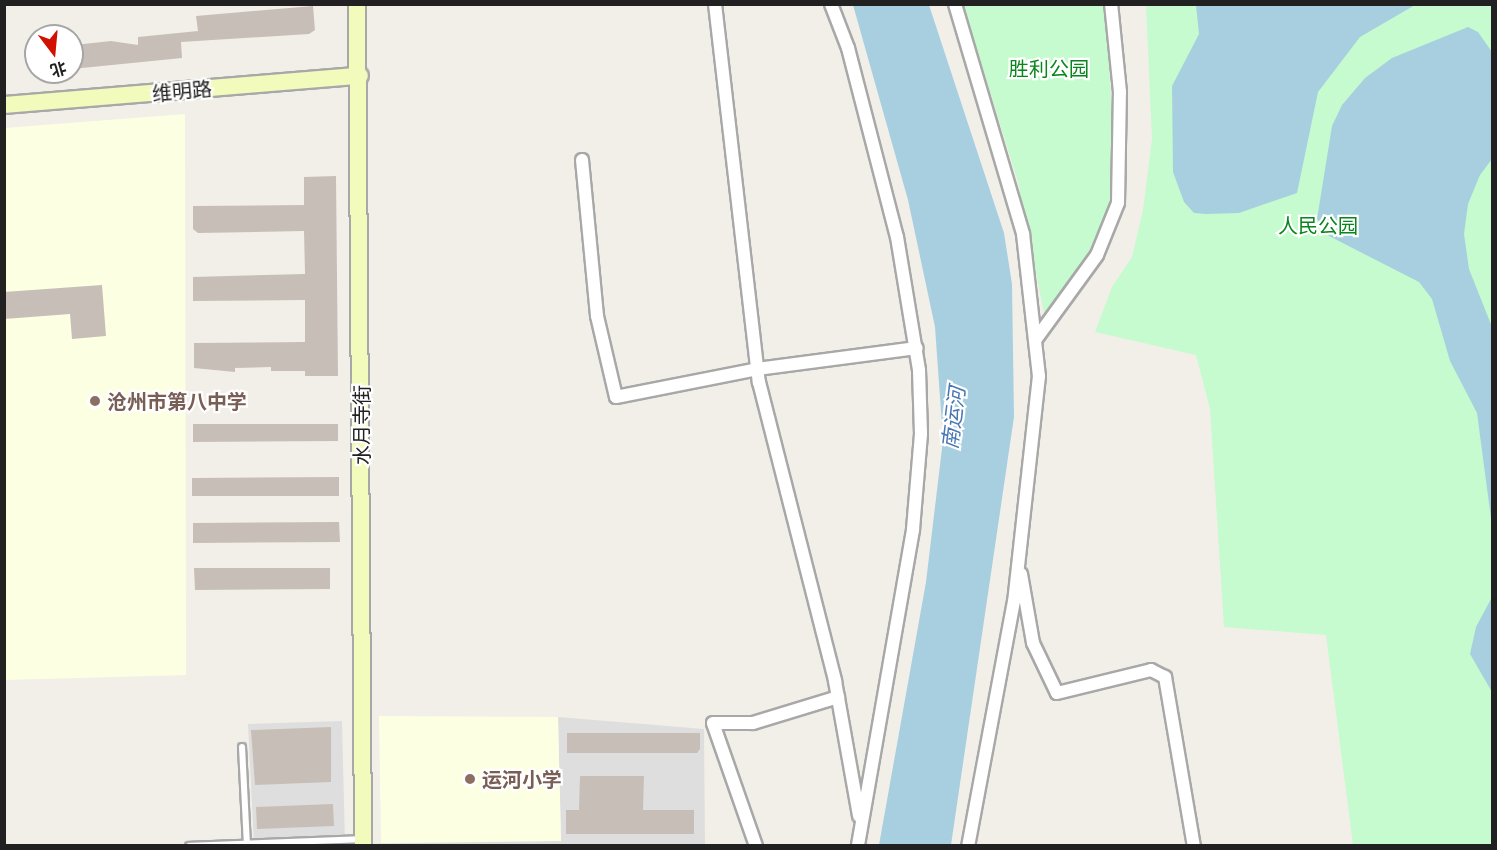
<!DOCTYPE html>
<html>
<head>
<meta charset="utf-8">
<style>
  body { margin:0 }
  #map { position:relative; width:1497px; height:850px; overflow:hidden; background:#f2efe8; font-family:"Archivo Narrow","Noto Sans SC",sans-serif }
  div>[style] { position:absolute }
  .residential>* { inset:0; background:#dfdede }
  .education>* { inset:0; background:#fdffe3 }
  .park>* { inset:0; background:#c5fbce }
  .water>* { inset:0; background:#a8cfe0 }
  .building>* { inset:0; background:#c7beb7 }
  .roads { filter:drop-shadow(2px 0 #a8a8a8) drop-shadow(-2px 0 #a8a8a8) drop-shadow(0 2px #a8a8a8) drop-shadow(0 -2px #a8a8a8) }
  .lane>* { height:6px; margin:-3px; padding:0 3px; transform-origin:3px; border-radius:3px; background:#fff }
  .street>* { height:12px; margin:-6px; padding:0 6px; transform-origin:6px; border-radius:6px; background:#fff }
  .secondary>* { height:16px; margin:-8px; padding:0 8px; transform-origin:8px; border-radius:8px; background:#f3fbbc }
  .dots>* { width:16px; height:16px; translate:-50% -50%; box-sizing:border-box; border:3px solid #fff; border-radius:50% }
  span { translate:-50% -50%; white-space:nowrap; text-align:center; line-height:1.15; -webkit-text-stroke:4.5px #fff; paint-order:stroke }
  .park-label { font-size:20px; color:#09851d }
  .street-label { font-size:20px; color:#212121 }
  .education-label { font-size:20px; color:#785e54; font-weight:700 }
  .left { translate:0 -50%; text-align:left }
  .water-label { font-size:21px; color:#4a77b4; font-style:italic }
  .frame { position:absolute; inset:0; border:6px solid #212121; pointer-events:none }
  .north { position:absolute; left:24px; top:24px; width:60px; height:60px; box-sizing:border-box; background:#fff; border:2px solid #a6a6a6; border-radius:50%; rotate:164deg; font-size:16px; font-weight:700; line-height:24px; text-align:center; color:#212121 }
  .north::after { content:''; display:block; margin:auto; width:21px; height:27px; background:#d21000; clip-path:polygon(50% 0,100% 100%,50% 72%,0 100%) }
</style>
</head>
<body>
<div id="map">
  <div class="residential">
    <div style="clip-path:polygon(558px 717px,704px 729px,705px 845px,254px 845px,248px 724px,342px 721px,345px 844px,561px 841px)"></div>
  </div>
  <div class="education">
    <div style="clip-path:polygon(185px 114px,186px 675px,5px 680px,5px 128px)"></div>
    <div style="clip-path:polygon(379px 716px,558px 717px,561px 841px,381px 843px)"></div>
  </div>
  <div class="park">
    <div style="clip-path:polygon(963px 5px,1106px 5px,1114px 156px,1109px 206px,1081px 270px,1045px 318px,1018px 182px)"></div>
    <div style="clip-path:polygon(1146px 5px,1492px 5px,1492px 845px,1353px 845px,1326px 635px,1224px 627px,1210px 409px,1196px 355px,1095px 332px,1112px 287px,1132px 257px,1143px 210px,1152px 139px)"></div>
  </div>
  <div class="water">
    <div style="clip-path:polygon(853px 5px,929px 5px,1004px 233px,1012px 284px,1014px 417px,951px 845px,879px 845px,926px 582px,943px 440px,935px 327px,908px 200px)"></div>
    <div style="clip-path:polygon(1196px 5px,1415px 5px,1360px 37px,1318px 92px,1297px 193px,1239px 213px,1206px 214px,1194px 213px,1184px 202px,1173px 172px,1172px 86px,1199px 34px)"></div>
    <div style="clip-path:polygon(1468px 27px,1478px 32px,1492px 52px,1492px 159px,1480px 175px,1468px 204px,1464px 234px,1469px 269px,1492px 327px,1492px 526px,1477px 413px,1450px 361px,1432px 299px,1419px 282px,1329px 236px,1317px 219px,1332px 126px,1342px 105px,1365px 78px,1392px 58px)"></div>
    <div style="clip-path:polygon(1492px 597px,1492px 692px,1470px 654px,1476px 627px)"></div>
  </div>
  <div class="building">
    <div style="clip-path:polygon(313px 6px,315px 30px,309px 34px,181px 42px,182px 58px,72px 69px,74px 45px,111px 41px,138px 45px,138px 37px,198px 31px,196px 16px)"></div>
    <div style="clip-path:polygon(336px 176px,338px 376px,305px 376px,305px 371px,271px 371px,271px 367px,235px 368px,235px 372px,194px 368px,194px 343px,305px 342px,305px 300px,193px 301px,193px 277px,305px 274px,304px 231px,198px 233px,193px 229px,193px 206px,304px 205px,304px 177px)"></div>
    <div style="clip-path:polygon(102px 285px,106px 336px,72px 339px,70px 314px,4px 319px,4px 292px)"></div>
    <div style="clip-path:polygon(193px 424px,338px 424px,338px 441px,193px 442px)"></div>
    <div style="clip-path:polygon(339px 477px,339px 496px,192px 496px,192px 478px)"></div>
    <div style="clip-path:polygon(339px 522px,340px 542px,193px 543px,193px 523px)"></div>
    <div style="clip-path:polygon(194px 568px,330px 568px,330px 589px,195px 590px)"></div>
    <div style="clip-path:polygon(331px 727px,331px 782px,255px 785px,251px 730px)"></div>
    <div style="clip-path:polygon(567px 733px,700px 733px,700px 749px,697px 753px,567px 753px)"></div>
    <div style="clip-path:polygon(580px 776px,644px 776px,643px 810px,694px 810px,694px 834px,566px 834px,566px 810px,579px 810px)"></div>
    <div style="clip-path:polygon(333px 804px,334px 826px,257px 829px,256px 807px)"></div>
  </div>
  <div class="roads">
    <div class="lane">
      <div style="left:242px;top:747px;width:98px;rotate:87.1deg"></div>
      <div style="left:189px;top:846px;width:173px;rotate:-2.3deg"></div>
    </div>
    <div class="street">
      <div style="left:715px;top:4px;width:381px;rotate:83.4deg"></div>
      <div style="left:759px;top:382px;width:309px;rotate:75.7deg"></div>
      <div style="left:835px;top:681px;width:137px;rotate:79.9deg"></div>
      <div style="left:831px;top:4px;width:47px;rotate:68.9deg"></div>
      <div style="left:848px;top:48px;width:195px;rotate:75.5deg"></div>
      <div style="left:897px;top:237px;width:135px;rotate:80.6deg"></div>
      <div style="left:919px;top:370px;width:64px;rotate:88.2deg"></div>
      <div style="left:921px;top:434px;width:96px;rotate:94.8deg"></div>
      <div style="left:913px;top:530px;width:321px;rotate:99.9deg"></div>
      <div style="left:955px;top:4px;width:240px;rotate:73.5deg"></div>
      <div style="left:1023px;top:234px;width:143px;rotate:83.6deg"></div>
      <div style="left:1039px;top:376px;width:226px;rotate:96.3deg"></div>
      <div style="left:1014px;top:601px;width:249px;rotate:100.6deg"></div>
      <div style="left:582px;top:160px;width:157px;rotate:84.5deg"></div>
      <div style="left:597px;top:316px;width:83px;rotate:76.8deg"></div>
      <div style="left:616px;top:397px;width:144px;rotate:-11.2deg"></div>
      <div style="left:757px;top:369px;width:161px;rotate:-7.5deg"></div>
      <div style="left:1036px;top:339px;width:104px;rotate:-54deg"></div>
      <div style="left:1097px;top:255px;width:56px;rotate:-68deg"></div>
      <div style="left:1118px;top:203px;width:111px;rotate:-89deg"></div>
      <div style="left:1120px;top:92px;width:88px;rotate:-95.8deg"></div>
      <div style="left:1021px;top:574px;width:70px;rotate:80.1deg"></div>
      <div style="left:1033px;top:643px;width:55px;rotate:64.4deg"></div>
      <div style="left:1057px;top:693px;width:97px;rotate:-13.7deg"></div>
      <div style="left:1151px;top:670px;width:16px;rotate:27deg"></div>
      <div style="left:1165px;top:677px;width:171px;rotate:80.3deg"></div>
      <div style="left:756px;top:846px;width:130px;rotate:-109.3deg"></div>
      <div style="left:713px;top:723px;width:40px"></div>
      <div style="left:753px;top:723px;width:89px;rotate:-17deg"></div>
    </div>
    <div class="secondary">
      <div style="left:357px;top:4px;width:842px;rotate:89.59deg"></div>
      <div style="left:4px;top:105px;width:357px;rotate:-4.7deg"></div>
    </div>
  </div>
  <div class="dots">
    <div style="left:95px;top:401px;background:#8d6e63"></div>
    <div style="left:470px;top:779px;background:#8d6e63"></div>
  </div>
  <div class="park-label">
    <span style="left:1049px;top:68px">胜利公园</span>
    <span style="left:1318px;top:225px">人民公园</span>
  </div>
  <div class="street-label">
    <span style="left:182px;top:91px;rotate:-5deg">维明路</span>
    <span style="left:361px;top:425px;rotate:-90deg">水月寺街</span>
  </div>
  <div class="education-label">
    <span class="left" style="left:107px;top:401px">沧州市第八中学</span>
    <span class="left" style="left:482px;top:779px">运河小学</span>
  </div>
  <div class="water-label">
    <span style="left:954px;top:418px;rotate:-83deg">南运河</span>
  </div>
  <div class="frame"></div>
  <div class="north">北</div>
</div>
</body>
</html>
